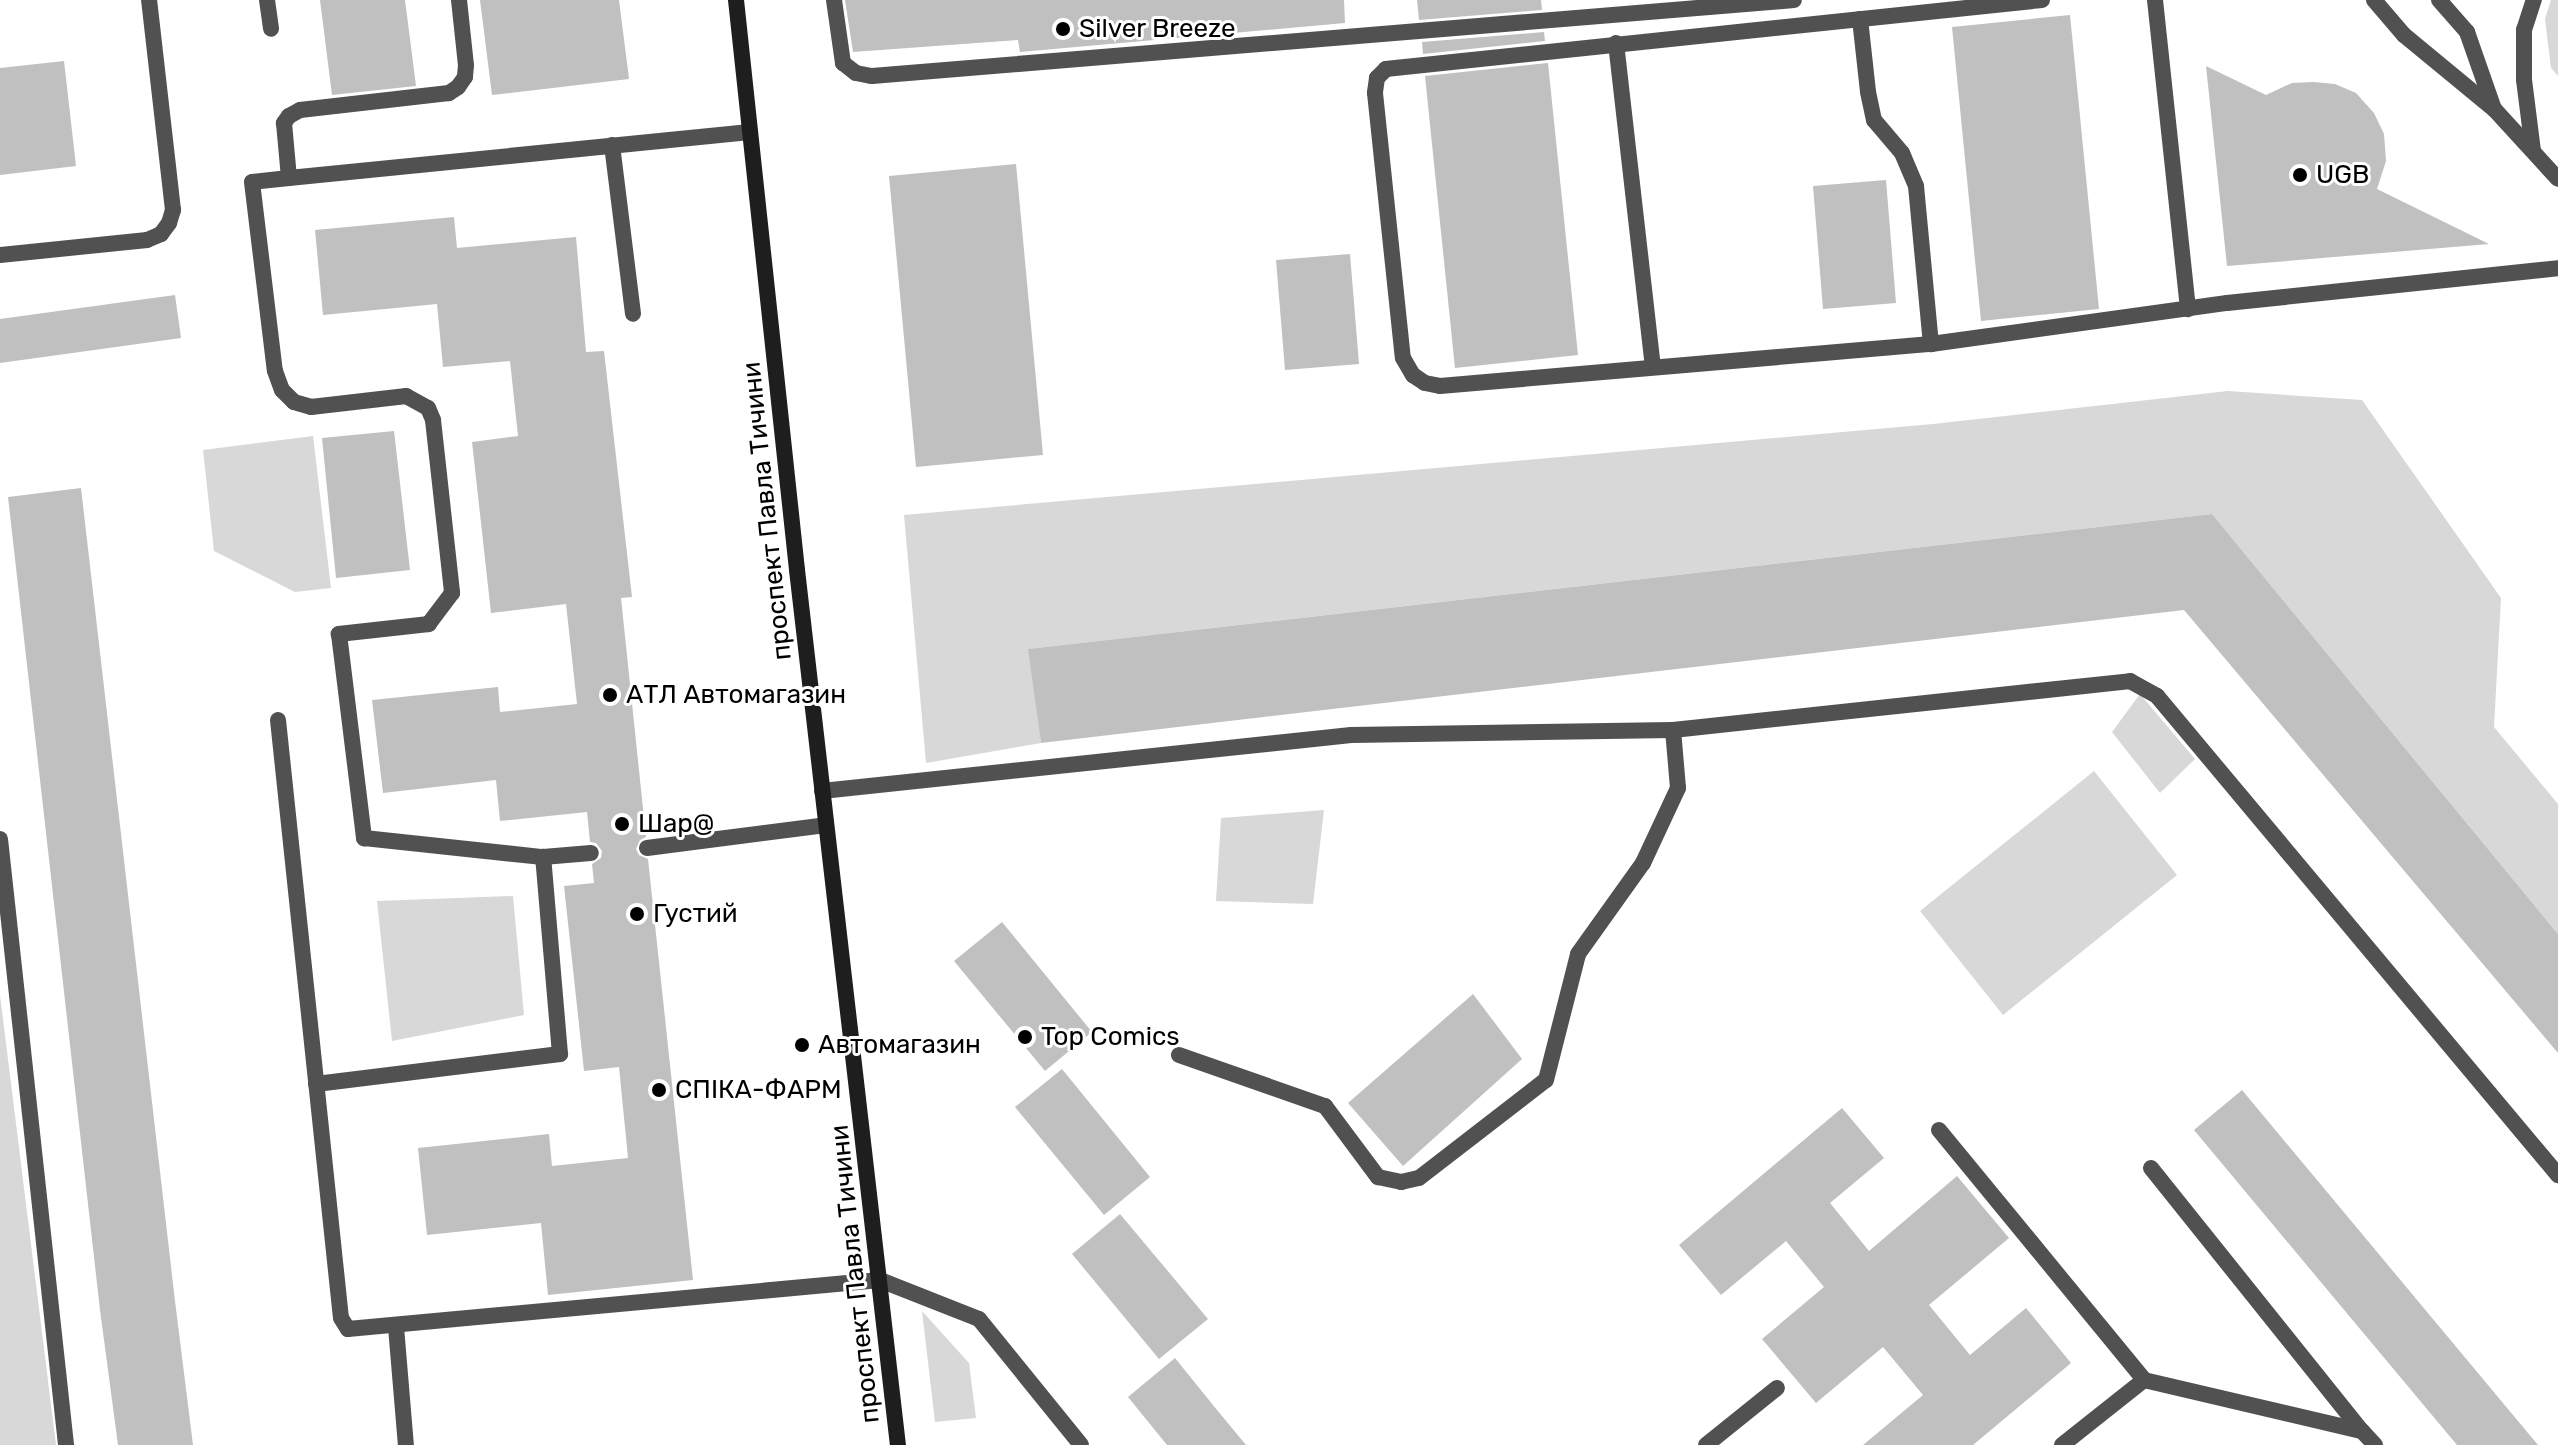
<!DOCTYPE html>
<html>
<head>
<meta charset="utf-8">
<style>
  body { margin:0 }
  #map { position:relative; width:2558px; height:1445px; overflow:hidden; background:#fff; font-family:Rubik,sans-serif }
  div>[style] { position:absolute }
  .green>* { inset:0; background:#d8d8d8 }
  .building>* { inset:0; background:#c0c0c0 }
  .lane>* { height:16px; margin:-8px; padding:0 8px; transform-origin:8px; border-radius:8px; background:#515151 }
  .street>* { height:16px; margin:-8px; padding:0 8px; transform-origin:8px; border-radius:8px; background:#515151 }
  .secondary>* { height:16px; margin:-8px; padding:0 8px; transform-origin:8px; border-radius:8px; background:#1e1e1e }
  .dots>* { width:22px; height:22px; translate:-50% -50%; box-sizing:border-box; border:4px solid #fff; border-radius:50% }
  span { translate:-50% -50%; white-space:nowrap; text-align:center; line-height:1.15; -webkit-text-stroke:6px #fff; paint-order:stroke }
  .poi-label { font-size:26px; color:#000 }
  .left { translate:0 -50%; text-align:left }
  .street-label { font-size:26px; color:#000 }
</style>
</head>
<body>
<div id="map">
  <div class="green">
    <div style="clip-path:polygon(2551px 0,2558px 0,2558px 76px,2551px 68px,2545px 19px)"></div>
    <div style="clip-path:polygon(2228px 391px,2362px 400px,2501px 598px,2494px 727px,2558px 804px,2558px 934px,2212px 514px,1029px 649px,1041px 743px,926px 763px,904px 515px,1933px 424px)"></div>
    <div style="clip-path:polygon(313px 436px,331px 588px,295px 592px,214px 551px,203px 450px)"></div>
    <div style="clip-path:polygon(2140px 694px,2195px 759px,2160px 793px,2112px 732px)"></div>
    <div style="clip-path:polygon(2094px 771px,2177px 875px,2003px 1015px,1920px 911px)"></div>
    <div style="clip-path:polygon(1324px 810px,1313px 904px,1216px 901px,1221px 818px)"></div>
    <div style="clip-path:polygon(513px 896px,524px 1015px,392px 1041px,377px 901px)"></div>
    <div style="clip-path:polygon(0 995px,56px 1445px,0 1445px)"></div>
    <div style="clip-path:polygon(922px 1311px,969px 1363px,976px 1418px,935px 1422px)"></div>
  </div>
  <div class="building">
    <div style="clip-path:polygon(320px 0,405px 0,416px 86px,332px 95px)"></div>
    <div style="clip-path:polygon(480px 0,619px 0,629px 79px,492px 95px)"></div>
    <div style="clip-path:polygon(845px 0,1344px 0,1345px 23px,1020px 52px,1018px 40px,853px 52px)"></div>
    <div style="clip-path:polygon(1417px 0,1541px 0,1542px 10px,1419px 20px)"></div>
    <div style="clip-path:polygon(2070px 15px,2099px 309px,1981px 321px,1952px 27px)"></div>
    <div style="clip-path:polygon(1544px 32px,1545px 41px,1423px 54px,1422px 42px)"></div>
    <div style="clip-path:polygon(64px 61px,76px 166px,0 175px,0 68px)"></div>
    <div style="clip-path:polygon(1548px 63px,1578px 355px,1455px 368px,1425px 76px)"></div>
    <div style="clip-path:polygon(2206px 66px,2266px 95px,2292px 83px,2314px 82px,2335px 84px,2356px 93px,2374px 113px,2384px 134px,2386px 161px,2377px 189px,2489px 244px,2227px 266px)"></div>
    <div style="clip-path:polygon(1016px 164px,1043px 455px,916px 467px,889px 176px)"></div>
    <div style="clip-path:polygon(1886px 180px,1896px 303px,1823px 309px,1813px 186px)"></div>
    <div style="clip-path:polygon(454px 217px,457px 248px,576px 237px,586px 352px,604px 351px,632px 597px,621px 598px,646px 837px,640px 840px,636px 849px,639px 855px,648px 859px,693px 1280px,548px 1295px,541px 1223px,427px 1235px,418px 1148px,549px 1134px,552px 1166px,628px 1158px,619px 1067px,584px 1071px,564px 886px,594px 883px,592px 864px,601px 858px,602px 851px,596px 843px,590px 842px,587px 812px,500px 821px,496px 780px,383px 793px,372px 700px,498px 687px,500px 712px,577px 704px,566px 604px,491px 613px,472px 442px,518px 436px,510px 361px,443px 367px,437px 304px,323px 315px,315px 230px)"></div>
    <div style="clip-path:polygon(1350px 254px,1359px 364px,1285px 370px,1276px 260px)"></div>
    <div style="clip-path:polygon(175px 295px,181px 338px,0 363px,0 319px)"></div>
    <div style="clip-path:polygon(394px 431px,410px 570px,336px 578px,322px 438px)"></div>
    <div style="clip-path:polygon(81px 488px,175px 1301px,193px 1445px,118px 1445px,100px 1310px,8px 497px)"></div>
    <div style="clip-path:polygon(2212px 514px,2558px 934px,2558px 1053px,2184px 610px,1041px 743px,1028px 649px)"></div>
    <div style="clip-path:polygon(1002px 922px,1092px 1032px,1045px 1071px,954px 961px)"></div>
    <div style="clip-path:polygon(1473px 994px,1522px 1059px,1403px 1166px,1348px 1103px)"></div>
    <div style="clip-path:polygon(1062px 1069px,1150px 1177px,1104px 1215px,1015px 1107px)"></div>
    <div style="clip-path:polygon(2242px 1090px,2538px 1445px,2457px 1445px,2340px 1305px,2194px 1130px)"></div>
    <div style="clip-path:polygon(1842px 1108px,1884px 1158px,1830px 1203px,1869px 1251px,1957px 1176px,2009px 1238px,1929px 1305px,1970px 1355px,2026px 1308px,2071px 1363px,1973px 1445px,1863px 1445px,1923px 1395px,1883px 1347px,1816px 1403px,1762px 1339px,1824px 1287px,1786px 1241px,1721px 1295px,1679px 1245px)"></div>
    <div style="clip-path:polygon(1120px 1214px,1208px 1319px,1159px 1359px,1072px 1254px)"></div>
    <div style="clip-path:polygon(1175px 1358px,1217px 1410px,1246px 1445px,1167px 1445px,1128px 1397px)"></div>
  </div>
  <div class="lane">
    <div style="left:267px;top:0;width:29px;rotate:82deg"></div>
    <div style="left:459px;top:0;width:65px;rotate:83.9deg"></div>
    <div style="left:466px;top:65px;width:12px;rotate:95deg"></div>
    <div style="left:465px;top:77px;width:12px;rotate:125deg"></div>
    <div style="left:458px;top:87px;width:11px;rotate:146deg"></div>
    <div style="left:449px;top:93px;width:150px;rotate:173.5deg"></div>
    <div style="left:300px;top:110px;width:13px;rotate:151deg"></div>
    <div style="left:289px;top:116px;width:9px;rotate:126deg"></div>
    <div style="left:284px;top:123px;width:55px;rotate:84.8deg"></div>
    <div style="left:289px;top:178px;width:37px;rotate:174deg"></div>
    <div style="left:252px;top:182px;width:190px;rotate:83.1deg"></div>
    <div style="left:275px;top:371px;width:20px;rotate:70deg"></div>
    <div style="left:282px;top:390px;width:17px;rotate:45deg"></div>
    <div style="left:294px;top:402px;width:18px;rotate:16deg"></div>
    <div style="left:311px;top:407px;width:96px;rotate:-6.6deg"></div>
    <div style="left:406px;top:396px;width:25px;rotate:29deg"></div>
    <div style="left:428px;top:408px;width:13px;rotate:67deg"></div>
    <div style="left:433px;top:420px;width:174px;rotate:83.7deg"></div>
    <div style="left:452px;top:593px;width:39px;rotate:127deg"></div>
    <div style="left:429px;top:624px;width:91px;rotate:173.7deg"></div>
    <div style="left:339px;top:634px;width:206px;rotate:83deg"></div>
    <div style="left:364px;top:838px;width:180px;rotate:6.1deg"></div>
    <div style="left:543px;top:857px;width:48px;rotate:-4.8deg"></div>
    <div style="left:834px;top:0;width:64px;rotate:81.9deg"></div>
    <div style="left:843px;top:63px;width:16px;rotate:38deg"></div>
    <div style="left:856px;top:73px;width:16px;rotate:11deg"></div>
    <div style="left:872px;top:76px;width:925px;rotate:-4.71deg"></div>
    <div style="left:2042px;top:0;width:660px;rotate:174deg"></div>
    <div style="left:1386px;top:69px;width:13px;rotate:135deg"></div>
    <div style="left:1377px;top:78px;width:15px;rotate:98deg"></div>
    <div style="left:1375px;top:93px;width:266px;rotate:84deg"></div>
    <div style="left:1403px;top:358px;width:20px;rotate:60deg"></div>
    <div style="left:1413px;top:375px;width:14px;rotate:34deg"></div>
    <div style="left:1425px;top:383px;width:15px;rotate:11deg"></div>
    <div style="left:1440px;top:386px;width:493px;rotate:-4.9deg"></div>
    <div style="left:1931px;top:344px;width:299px;rotate:-7.9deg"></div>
    <div style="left:2227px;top:303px;width:333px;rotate:-6deg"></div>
    <div style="left:2155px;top:0;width:311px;rotate:83.9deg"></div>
    <div style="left:1860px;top:19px;width:73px;rotate:83.7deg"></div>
    <div style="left:1868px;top:92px;width:29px;rotate:78deg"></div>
    <div style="left:1874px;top:120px;width:43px;rotate:49.7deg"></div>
    <div style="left:1902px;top:153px;width:36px;rotate:67deg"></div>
    <div style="left:1916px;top:186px;width:159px;rotate:84.6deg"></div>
    <div style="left:1616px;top:43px;width:326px;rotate:83.5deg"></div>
    <div style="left:612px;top:145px;width:170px;rotate:82.9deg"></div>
    <div style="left:289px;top:178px;width:463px;rotate:-5.7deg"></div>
    <div style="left:0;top:255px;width:148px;rotate:-5.8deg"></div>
    <div style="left:147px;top:240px;width:15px;rotate:-23deg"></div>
    <div style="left:161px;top:234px;width:14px;rotate:-54deg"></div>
    <div style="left:169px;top:223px;width:14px;rotate:-73deg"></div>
    <div style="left:173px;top:210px;width:211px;rotate:-96.5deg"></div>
    <div style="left:278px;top:720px;width:601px;rotate:83.99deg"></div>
    <div style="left:341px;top:1318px;width:13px;rotate:58deg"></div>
    <div style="left:348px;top:1329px;width:534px;rotate:-5.26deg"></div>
    <div style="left:880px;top:1280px;width:106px;rotate:21.5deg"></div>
    <div style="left:979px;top:1319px;width:162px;rotate:51deg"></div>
    <div style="left:822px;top:791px;width:532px;rotate:-6.04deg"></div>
    <div style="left:1351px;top:735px;width:322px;rotate:-0.9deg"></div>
    <div style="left:1673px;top:730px;width:460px;rotate:-6.1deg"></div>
    <div style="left:2130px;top:681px;width:31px;rotate:29deg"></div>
    <div style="left:2157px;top:696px;width:625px;rotate:50.07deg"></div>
    <div style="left:0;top:839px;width:610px;rotate:83.78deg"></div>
    <div style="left:647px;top:848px;width:180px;rotate:-7.3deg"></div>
    <div style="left:1179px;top:1055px;width:155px;rotate:19.3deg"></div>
    <div style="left:1325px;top:1106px;width:89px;rotate:53.3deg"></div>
    <div style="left:1378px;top:1177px;width:24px;rotate:12deg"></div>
    <div style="left:1401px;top:1182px;width:18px;rotate:-13deg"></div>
    <div style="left:1419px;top:1178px;width:160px;rotate:-37.7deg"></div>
    <div style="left:1546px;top:1080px;width:130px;rotate:-75.7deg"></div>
    <div style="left:1578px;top:954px;width:112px;rotate:-54.5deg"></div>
    <div style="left:1643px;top:863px;width:83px;rotate:-65deg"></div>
    <div style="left:1678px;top:788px;width:58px;rotate:-94.9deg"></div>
    <div style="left:316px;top:1084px;width:246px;rotate:-7deg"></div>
    <div style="left:560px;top:1054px;width:198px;rotate:-94.9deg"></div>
    <div style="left:1939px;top:1130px;width:323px;rotate:50.6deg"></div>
    <div style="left:2151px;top:1168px;width:337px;rotate:51.3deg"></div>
    <div style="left:396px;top:1327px;width:118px;rotate:85.2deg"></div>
    <div style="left:1706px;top:1445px;width:91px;rotate:-38.8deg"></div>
    <div style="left:2062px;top:1445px;width:105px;rotate:-38.4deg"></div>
    <div style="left:2144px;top:1380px;width:224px;rotate:13.2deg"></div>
    <div style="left:2362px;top:1431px;width:19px;rotate:47deg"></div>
  </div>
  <div class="street">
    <div style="left:2374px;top:0;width:46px;rotate:49.4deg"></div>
    <div style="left:2404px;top:35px;width:118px;rotate:39.5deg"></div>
    <div style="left:2495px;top:110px;width:93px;rotate:47.6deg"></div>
    <div style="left:2439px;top:0;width:43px;rotate:48.8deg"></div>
    <div style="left:2467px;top:32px;width:82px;rotate:70.7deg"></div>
    <div style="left:2533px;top:151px;width:72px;rotate:-97.2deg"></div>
    <div style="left:2524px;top:80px;width:50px;rotate:-90deg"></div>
    <div style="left:2524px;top:30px;width:32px;rotate:-72deg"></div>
  </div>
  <div class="secondary">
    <div style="left:736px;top:0;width:573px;rotate:83.89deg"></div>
    <div style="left:797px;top:570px;width:881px;rotate:83.42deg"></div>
  </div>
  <div class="dots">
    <div style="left:1063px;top:29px;background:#000"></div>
    <div style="left:2300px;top:175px;background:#000"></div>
    <div style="left:610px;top:695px;background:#000"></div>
    <div style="left:622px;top:824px;background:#000"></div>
    <div style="left:637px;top:914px;background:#000"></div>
    <div style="left:1025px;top:1037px;background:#000"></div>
    <div style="left:802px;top:1045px;background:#000"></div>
    <div style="left:659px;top:1090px;background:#000"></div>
  </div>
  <div class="poi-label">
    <span class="left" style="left:1079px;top:29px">Silver Breeze</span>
    <span class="left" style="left:2316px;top:175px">UGB</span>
    <span class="left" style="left:626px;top:695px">АТЛ Автомагазин</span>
    <span class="left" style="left:638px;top:824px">Шар@</span>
    <span class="left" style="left:653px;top:914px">Густий</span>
    <span class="left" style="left:1041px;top:1037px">Top Comics</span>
    <span class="left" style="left:818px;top:1045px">Автомагазин</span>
    <span class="left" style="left:675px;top:1090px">СПІКА-ФАРМ</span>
  </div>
  <div class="street-label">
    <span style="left:767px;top:511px;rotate:-96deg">проспект Павла Тичини</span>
    <span style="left:855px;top:1274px;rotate:-96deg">проспект Павла Тичини</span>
  </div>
</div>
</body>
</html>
